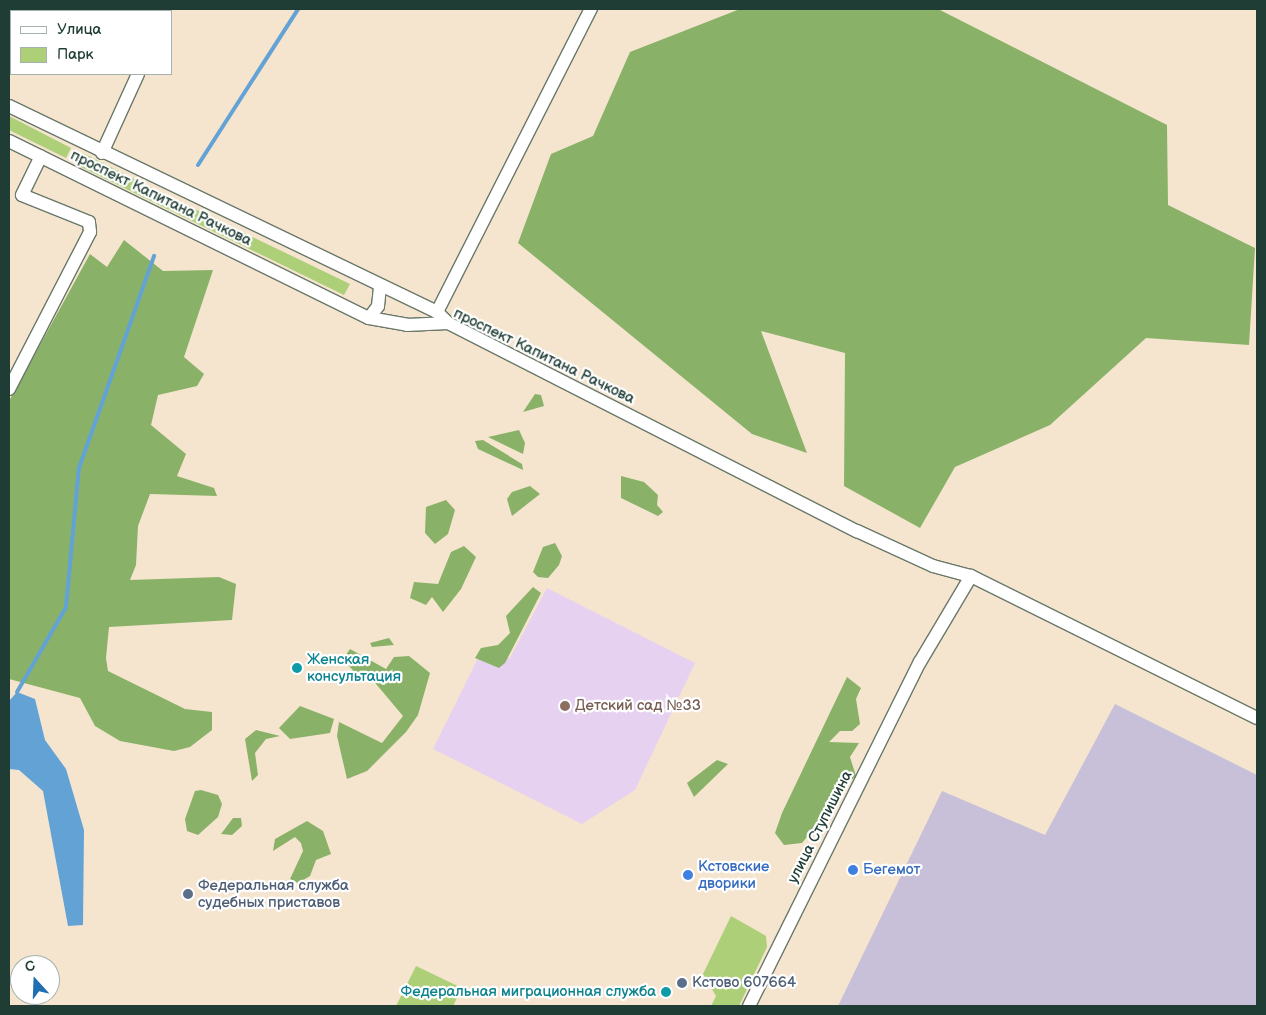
<!DOCTYPE html>
<html>
<head>
<meta charset="utf-8">
<style>
  body { margin:0 }
  #map { position:relative; width:1266px; height:1015px; overflow:hidden; background:#f5e5cf; font-family:"Balsamiq Sans",sans-serif }
  div>[style] { position:absolute }
  .built>* { inset:0; background:#e6d2f0 }
  .industrial>* { inset:0; background:#c8bfd8 }
  .green>* { inset:0; background:#accf78 }
  .forest>* { inset:0; background:#89b268 }
  .water>* { inset:0; background:#63a2d5 }
  .stream>* { height:4px; margin:-2px; padding:0 2px; transform-origin:2px; border-radius:2px; background:#63a2d5 }
  .roads { filter:drop-shadow(1px 0 #6a786a) drop-shadow(-1px 0 #6a786a) drop-shadow(0 1px #6a786a) drop-shadow(0 -1px #6a786a) }
  .minor>* { height:12px; margin:-6px; padding:0 6px; transform-origin:6px; border-radius:6px; background:#fff }
  .dots>* { width:14px; height:14px; translate:-50% -50%; box-sizing:border-box; border:2px solid #fff; border-radius:50% }
  span { translate:-50% -50%; white-space:nowrap; text-align:center; line-height:1.15; -webkit-text-stroke:4.5px #fff; paint-order:stroke }
  .street-label { font-size:15px; color:#1f3d34 }
  .culture-label { font-size:15px; color:#0d838f }
  .left { translate:0 -50%; text-align:left }
  .right { translate:-100% -50%; text-align:right }
  .education-label { font-size:15px; color:#785e54 }
  .shop-label { font-size:15px; color:#366cbe }
  .service-label { font-size:15px; color:#4e5e75 }
  .frame { position:absolute; inset:0; border:10px solid #1f3d34; pointer-events:none }
  .legend { position:absolute; left:10px; top:10px; width:162px; height:65px; box-sizing:border-box; background:#fff; border:1px solid #a5b1ae; margin:0; padding:6px 9px; list-style:none; font-size:15px; color:#1f3d34 }
  .legend li { display:flex; align-items:center; gap:10px; height:25px }
  .legend b { width:25px; border:1px solid #a5b1ae }
  .north { position:absolute; left:10px; top:955px; width:50px; height:50px; box-sizing:border-box; background:#fff; border:1px solid #a5b1ae; border-radius:50%; rotate:340deg; font-size:14px; font-weight:700; line-height:20px; text-align:center; color:#1f3d34 }
  .north::after { content:''; display:block; margin:auto; width:18px; height:22px; background:#1f6fb2; clip-path:polygon(50% 0,100% 100%,50% 72%,0 100%) }
</style>
</head>
<body>
<div id="map">
  <div class="built">
    <div style="clip-path:polygon(547px 588px,695px 663px,635px 790px,582px 824px,433px 749px,482px 650px,510px 658px)"></div>
  </div>
  <div class="industrial">
    <div style="clip-path:polygon(1115px 704px,1257px 775px,1257px 1006px,838px 1006px,942px 791px,1045px 835px)"></div>
  </div>
  <div class="green">
    <div style="clip-path:polygon(9px 116px,71px 148px,66px 158px,9px 130px)"></div>
    <div style="clip-path:polygon(83px 153px,178px 201px,350px 284px,344px 295px,77px 165px)"></div>
    <div style="clip-path:polygon(731px 916px,766px 936px,767px 947px,739px 1006px,711px 1006px,716px 996px,703px 974px)"></div>
    <div style="clip-path:polygon(416px 966px,462px 988px,453px 1006px,396px 1006px)"></div>
  </div>
  <div class="forest">
    <div style="clip-path:polygon(740px 9px,938px 9px,1167px 125px,1168px 205px,1255px 248px,1249px 345px,1146px 338px,1050px 425px,955px 467px,920px 528px,844px 486px,845px 353px,761px 331px,807px 453px,752px 434px,518px 243px,551px 154px,593px 136px,630px 52px)"></div>
    <div style="clip-path:polygon(124px 240px,163px 271px,213px 270px,184px 357px,204px 374px,197px 386px,158px 395px,151px 425px,186px 454px,177px 476px,214px 488px,217px 496px,150px 494px,138px 526px,136px 565px,130px 580px,219px 577px,236px 584px,232px 620px,109px 627px,106px 658px,108px 671px,185px 709px,212px 712px,212px 730px,190px 747px,174px 751px,120px 741px,95px 726px,80px 698px,9px 679px,9px 401px,90px 254px,107px 267px)"></div>
    <div style="clip-path:polygon(535px 394px,541px 395px,544px 406px,523px 412px)"></div>
    <div style="clip-path:polygon(519px 430px,525px 443px,523px 454px,488px 437px)"></div>
    <div style="clip-path:polygon(483px 440px,522px 464px,523px 470px,478px 449px,475px 441px)"></div>
    <div style="clip-path:polygon(621px 476px,644px 482px,658px 495px,657px 505px,663px 512px,658px 516px,621px 498px)"></div>
    <div style="clip-path:polygon(530px 486px,540px 494px,512px 516px,507px 499px,512px 492px)"></div>
    <div style="clip-path:polygon(446px 500px,455px 510px,448px 534px,435px 544px,425px 533px,426px 507px)"></div>
    <div style="clip-path:polygon(555px 543px,562px 556px,559px 565px,548px 578px,538px 577px,533px 572px,543px 547px)"></div>
    <div style="clip-path:polygon(464px 546px,476px 557px,461px 589px,443px 612px,432px 597px,426px 605px,410px 598px,414px 582px,438px 584px,451px 552px)"></div>
    <div style="clip-path:polygon(533px 587px,541px 593px,505px 663px,499px 668px,475px 658px,481px 648px,498px 645px,510px 633px,506px 616px)"></div>
    <div style="clip-path:polygon(389px 638px,394px 645px,372px 647px,370px 643px)"></div>
    <div style="clip-path:polygon(350px 649px,386px 669px,394px 657px,409px 656px,430px 673px,418px 715px,406px 732px,367px 771px,347px 779px,337px 736px,339px 722px,382px 743px,403px 716px,371px 678px,356px 674px,343px 659px)"></div>
    <div style="clip-path:polygon(847px 677px,861px 688px,856px 699px,860px 724px,852px 731px,840px 731px,829px 742px,859px 743px,850px 757px,856px 776px,838px 791px,826px 814px,802px 843px,784px 845px,775px 833px,782px 813px)"></div>
    <div style="clip-path:polygon(300px 706px,334px 719px,330px 733px,290px 739px,279px 728px)"></div>
    <div style="clip-path:polygon(256px 730px,280px 736px,266px 739px,255px 753px,258px 775px,252px 781px,245px 739px)"></div>
    <div style="clip-path:polygon(717px 760px,728px 764px,694px 797px,687px 783px)"></div>
    <div style="clip-path:polygon(201px 790px,218px 795px,222px 804px,218px 817px,198px 835px,187px 831px,185px 819px,195px 791px)"></div>
    <div style="clip-path:polygon(233px 818px,241px 818px,242px 826px,232px 835px,221px 834px)"></div>
    <div style="clip-path:polygon(307px 821px,323px 831px,331px 854px,316px 860px,310px 876px,298px 883px,290px 879px,303px 851px,301px 843px,295px 837px,273px 851px,275px 839px)"></div>
  </div>
  <div class="water">
    <div style="clip-path:polygon(17px 692px,35px 699px,45px 740px,66px 769px,84px 830px,83px 925px,68px 926px,43px 791px,19px 770px,9px 769px,9px 701px)"></div>
  </div>
  <div class="stream">
    <div style="left:198px;top:165px;width:185px;rotate:-57.3deg"></div>
    <div style="left:17px;top:692px;width:98px;rotate:-60deg"></div>
    <div style="left:66px;top:607px;width:140px;rotate:-84.7deg"></div>
    <div style="left:79px;top:468px;width:225px;rotate:-70.5deg"></div>
  </div>
  <div class="roads">
    <div class="minor">
      <div style="left:16px;top:11px;width:2px;rotate:-63deg"></div>
      <div style="left:9px;top:26px;width:5px;rotate:-68deg"></div>
      <div style="left:9px;top:106px;width:475px;rotate:25.7deg"></div>
      <div style="left:437px;top:312px;width:16px;rotate:45deg"></div>
      <div style="left:9px;top:141px;width:401px;rotate:26.2deg"></div>
      <div style="left:369px;top:318px;width:39px;rotate:10deg"></div>
      <div style="left:407px;top:325px;width:41px;rotate:-2.8deg"></div>
      <div style="left:448px;top:323px;width:459px;rotate:27deg"></div>
      <div style="left:857px;top:531px;width:84px;rotate:24.7deg"></div>
      <div style="left:933px;top:566px;width:39px;rotate:15deg"></div>
      <div style="left:971px;top:576px;width:319px;rotate:26.4deg"></div>
      <div style="left:102px;top:153px;width:87px;rotate:-65.5deg"></div>
      <div style="left:437px;top:312px;width:340px;rotate:-63.1deg"></div>
      <div style="left:369px;top:318px;width:15px;rotate:-53deg"></div>
      <div style="left:378px;top:306px;width:18px;rotate:-84deg"></div>
      <div style="left:9px;top:389px;width:177px;rotate:-62.7deg"></div>
      <div style="left:90px;top:232px;width:10px;rotate:-96deg"></div>
      <div style="left:89px;top:222px;width:72px;rotate:-158.1deg"></div>
      <div style="left:22px;top:195px;width:43px;rotate:-64deg"></div>
      <div style="left:749px;top:1006px;width:384px;rotate:-63.6deg"></div>
      <div style="left:920px;top:662px;width:100px;rotate:-59.3deg"></div>
    </div>
  </div>
  <div class="dots">
    <div style="left:297px;top:668px;background:#0f9aa8"></div>
    <div style="left:565px;top:706px;background:#8d6e63"></div>
    <div style="left:853px;top:870px;background:#3f7fe0"></div>
    <div style="left:688px;top:875px;background:#3f7fe0"></div>
    <div style="left:188px;top:894px;background:#5c6f8a"></div>
    <div style="left:682px;top:983px;background:#5c6f8a"></div>
    <div style="left:666px;top:992px;background:#0f9aa8"></div>
  </div>
  <div class="street-label">
    <span style="left:161px;top:198px;rotate:26deg">проспект Капитана Рачкова</span>
    <span style="left:544px;top:356px;rotate:26deg">проспект Капитана Рачкова</span>
    <span style="left:820px;top:827px;rotate:-63deg">улица Ступишина</span>
  </div>
  <div class="culture-label">
    <span class="left" style="left:307px;top:668px">Женская<br>консультация</span>
    <span class="right" style="left:656px;top:992px">Федеральная миграционная служба</span>
  </div>
  <div class="education-label">
    <span class="left" style="left:575px;top:706px">Детский сад №33</span>
  </div>
  <div class="shop-label">
    <span class="left" style="left:698px;top:875px">Кстовские<br>дворики</span>
    <span class="left" style="left:863px;top:870px">Бегемот</span>
  </div>
  <div class="service-label">
    <span class="left" style="left:198px;top:894px">Федеральная служба<br>судебных приставов</span>
    <span class="left" style="left:692px;top:983px">Кстово 607664</span>
  </div>
  <div class="frame"></div>
  <ul class="legend">
  <li><b style="height:6px;background:#fff"></b>Улица</li>
  <li><b style="height:14px;background:#accf78"></b>Парк</li>
  </ul>
  <div class="north">С</div>
</div>
</body>
</html>
